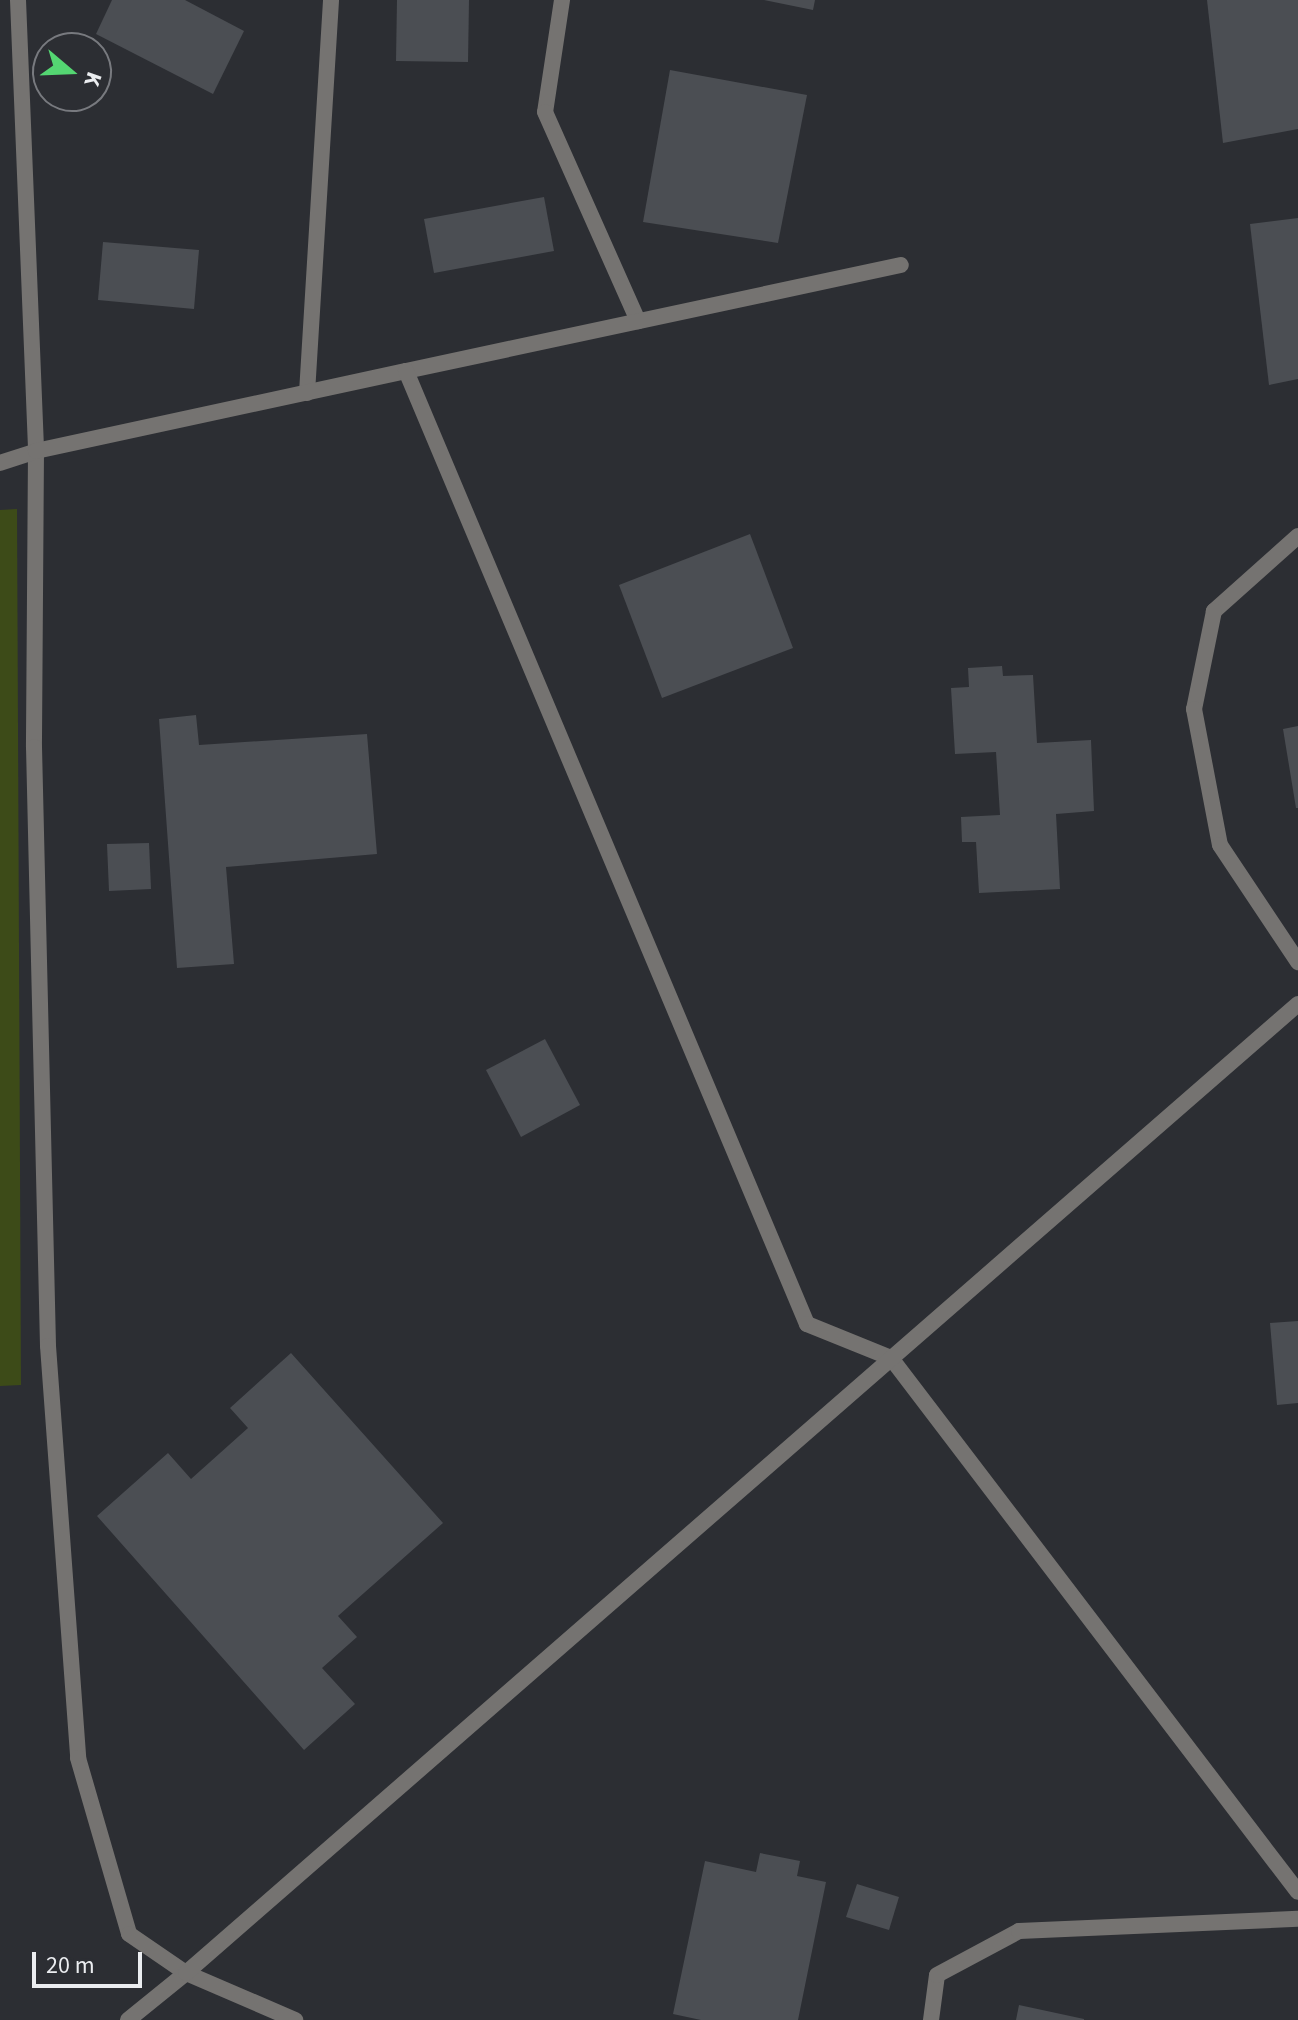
<!DOCTYPE html>
<html>
<head>
<meta charset="utf-8">
<style>
  body { margin:0 }
  #map { position:relative; width:1298px; height:2020px; overflow:hidden; background:#2c2e33; font-family:"Source Sans 3",sans-serif }
  div>[style] { position:absolute }
  .green>* { inset:0; background:#3d4b18 }
  .building>* { inset:0; background:#4b4e53 }
  .minor>* { height:16px; margin:-8px; padding:0 8px; transform-origin:8px; border-radius:8px; background:#757371 }
  span { translate:-50% -50%; white-space:nowrap; text-align:center; line-height:1.15; -webkit-text-stroke:6px #2c2e33; paint-order:stroke }
  .north { position:absolute; left:32px; top:32px; width:80px; height:80px; box-sizing:border-box; background:#2c2e33; border:2px solid #787a7f; border-radius:50%; rotate:109deg; font-size:22px; font-weight:700; line-height:32px; text-align:center; color:#ebedf0 }
  .north::after { content:''; display:block; margin:auto; width:28px; height:36px; background:#54d672; clip-path:polygon(50% 0,100% 100%,50% 72%,0 100%) }
  .scale { position:absolute; left:32px; top:1952px; width:110px; height:36px; box-sizing:border-box; border:4px solid #ebedf0; border-top:0; padding-left:10px; font-size:24px; line-height:28px; white-space:nowrap; color:#ebedf0; -webkit-text-stroke:6px #2c2e33; paint-order:stroke }
</style>
</head>
<body>
<div id="map">
  <div class="green">
    <div style="clip-path:polygon(17px 509px,21px 1385px,0 1386px,0 510px)"></div>
  </div>
  <div class="building">
    <div style="clip-path:polygon(112px 0,185px 0,244px 31px,213px 94px,96px 34px)"></div>
    <div style="clip-path:polygon(397px 0,469px 0,468px 62px,396px 61px)"></div>
    <div style="clip-path:polygon(764px 0,815px 0,813px 10px)"></div>
    <div style="clip-path:polygon(1207px 0,1298px 0,1298px 129px,1223px 143px)"></div>
    <div style="clip-path:polygon(670px 70px,807px 95px,778px 243px,643px 222px)"></div>
    <div style="clip-path:polygon(544px 197px,554px 251px,434px 273px,424px 219px)"></div>
    <div style="clip-path:polygon(1298px 218px,1298px 379px,1269px 385px,1250px 224px)"></div>
    <div style="clip-path:polygon(103px 242px,199px 250px,194px 309px,98px 300px)"></div>
    <div style="clip-path:polygon(750px 534px,793px 648px,662px 698px,619px 585px)"></div>
    <div style="clip-path:polygon(1002px 666px,1003px 676px,1033px 675px,1037px 743px,1091px 740px,1094px 811px,1056px 814px,1060px 889px,979px 893px,976px 842px,962px 842px,961px 817px,1000px 815px,996px 752px,955px 754px,951px 688px,969px 687px,968px 668px)"></div>
    <div style="clip-path:polygon(196px 715px,199px 745px,367px 734px,377px 854px,226px 867px,234px 964px,177px 968px,159px 719px)"></div>
    <div style="clip-path:polygon(1298px 726px,1298px 808px,1296px 808px,1283px 729px)"></div>
    <div style="clip-path:polygon(149px 843px,151px 889px,109px 891px,107px 844px)"></div>
    <div style="clip-path:polygon(545px 1039px,580px 1105px,521px 1137px,486px 1070px)"></div>
    <div style="clip-path:polygon(1298px 1321px,1298px 1403px,1277px 1405px,1270px 1323px)"></div>
    <div style="clip-path:polygon(291px 1353px,443px 1523px,338px 1616px,357px 1637px,322px 1668px,355px 1704px,304px 1750px,97px 1516px,168px 1453px,191px 1479px,248px 1428px,230px 1408px)"></div>
    <div style="clip-path:polygon(760px 1853px,800px 1861px,797px 1876px,826px 1882px,798px 2020px,701px 2020px,673px 2014px,705px 1861px,756px 1872px)"></div>
    <div style="clip-path:polygon(857px 1884px,899px 1897px,889px 1930px,846px 1917px)"></div>
    <div style="clip-path:polygon(1019px 2005px,1084px 2019px,1084px 2020px,1016px 2020px)"></div>
  </div>
  <div class="minor">
    <div style="left:18px;top:0;width:451px;rotate:87.7deg"></div>
    <div style="left:36px;top:451px;width:296px;rotate:90.4deg"></div>
    <div style="left:34px;top:747px;width:599px;rotate:88.66deg"></div>
    <div style="left:48px;top:1346px;width:413px;rotate:85.8deg"></div>
    <div style="left:78px;top:1758px;width:183px;rotate:73.8deg"></div>
    <div style="left:129px;top:1934px;width:69px;rotate:34.4deg"></div>
    <div style="left:186px;top:1973px;width:119px;rotate:23.3deg"></div>
    <div style="left:562px;top:0;width:113px;rotate:98.6deg"></div>
    <div style="left:545px;top:112px;width:229px;rotate:66deg"></div>
    <div style="left:406px;top:371px;width:506px;rotate:-12.09deg"></div>
    <div style="left:307px;top:393px;width:394px;rotate:-86.5deg"></div>
    <div style="left:0;top:463px;width:38px;rotate:-18deg"></div>
    <div style="left:36px;top:451px;width:379px;rotate:-12.2deg"></div>
    <div style="left:406px;top:371px;width:1034px;rotate:67.18deg"></div>
    <div style="left:807px;top:1324px;width:91px;rotate:22deg"></div>
    <div style="left:891px;top:1358px;width:671px;rotate:52.69deg"></div>
    <div style="left:1298px;top:536px;width:113px;rotate:138.2deg"></div>
    <div style="left:1214px;top:611px;width:100px;rotate:101.5deg"></div>
    <div style="left:1194px;top:709px;width:138px;rotate:79.2deg"></div>
    <div style="left:1220px;top:845px;width:141px;rotate:56.3deg"></div>
    <div style="left:128px;top:2020px;width:75px;rotate:-39deg"></div>
    <div style="left:186px;top:1973px;width:1475px;rotate:-41.07deg"></div>
    <div style="left:931px;top:2020px;width:45px;rotate:-82.4deg"></div>
    <div style="left:937px;top:1975px;width:93px;rotate:-28.2deg"></div>
    <div style="left:1019px;top:1931px;width:279px;rotate:-2.5deg"></div>
  </div>
  <div class="north">K</div>
  <div class="scale">20 m</div>
</div>
</body>
</html>
